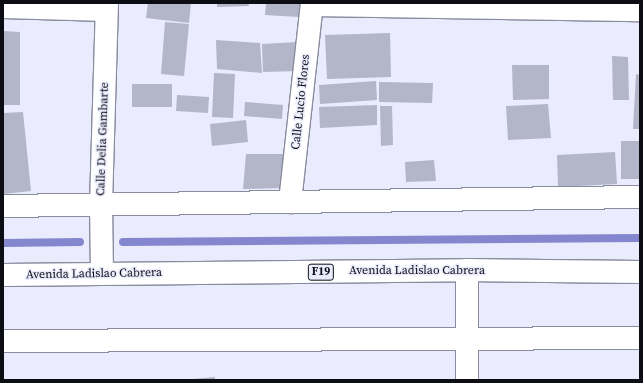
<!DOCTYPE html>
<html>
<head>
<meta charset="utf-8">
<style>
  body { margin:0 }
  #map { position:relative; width:643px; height:383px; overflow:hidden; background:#eaebfc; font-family:"Source Serif 4",serif }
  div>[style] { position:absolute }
  .stream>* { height:8px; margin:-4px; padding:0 4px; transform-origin:4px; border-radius:4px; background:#8487ce }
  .building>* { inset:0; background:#b3b5c9 }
  .roads { filter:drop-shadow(1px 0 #898b9e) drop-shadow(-1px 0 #898b9e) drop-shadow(0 1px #898b9e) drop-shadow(0 -1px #898b9e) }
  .minor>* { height:22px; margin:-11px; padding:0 11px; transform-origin:11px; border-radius:11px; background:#fff }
  .trunk>* { height:22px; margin:-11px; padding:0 11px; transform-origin:11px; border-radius:11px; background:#fff }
  span { translate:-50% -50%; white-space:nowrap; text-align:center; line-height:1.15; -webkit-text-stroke:3px #eaebfc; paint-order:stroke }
  .shield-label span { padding:1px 3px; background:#eaebfc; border:1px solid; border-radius:3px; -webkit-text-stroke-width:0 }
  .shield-label { font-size:11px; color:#0d0d14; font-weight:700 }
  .street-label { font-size:12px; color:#0d0d14 }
  .frame { position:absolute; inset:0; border:4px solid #0d0d14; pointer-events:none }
</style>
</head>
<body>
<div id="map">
  <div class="stream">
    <div style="left:123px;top:242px;width:517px;rotate:-0.44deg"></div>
    <div style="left:3px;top:243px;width:77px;rotate:-0.7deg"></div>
  </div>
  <div class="building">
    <div style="clip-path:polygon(148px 3px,191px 3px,189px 23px,146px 18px)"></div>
    <div style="clip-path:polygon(217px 3px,248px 3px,249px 6px,217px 7px)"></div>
    <div style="clip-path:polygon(266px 3px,300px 3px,299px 17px,265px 15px)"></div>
    <div style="clip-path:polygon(165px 22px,189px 24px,184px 76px,161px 74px)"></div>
    <div style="clip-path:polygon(3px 31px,20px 32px,20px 105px,3px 105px)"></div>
    <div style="clip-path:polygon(390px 33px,391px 77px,327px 79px,325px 35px)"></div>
    <div style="clip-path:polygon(216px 40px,260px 43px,262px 73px,217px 69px)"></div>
    <div style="clip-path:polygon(297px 42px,299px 71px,263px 72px,262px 44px)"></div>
    <div style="clip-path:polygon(612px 56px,628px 57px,629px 100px,613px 100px)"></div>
    <div style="clip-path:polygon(512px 65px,549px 65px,549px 99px,513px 100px)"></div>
    <div style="clip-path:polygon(214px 73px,235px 74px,233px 118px,212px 117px)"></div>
    <div style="clip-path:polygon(636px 74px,640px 75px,640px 129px,633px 129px)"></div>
    <div style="clip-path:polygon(376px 81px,377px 100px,320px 104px,319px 85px)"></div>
    <div style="clip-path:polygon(379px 82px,433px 83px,432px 103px,379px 102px)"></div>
    <div style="clip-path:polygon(132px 84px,172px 84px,172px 107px,132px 107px)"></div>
    <div style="clip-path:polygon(177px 95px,209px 97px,208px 113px,176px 111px)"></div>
    <div style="clip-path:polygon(245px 102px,283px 105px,282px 119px,244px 116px)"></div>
    <div style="clip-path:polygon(548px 104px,551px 138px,508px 140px,506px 106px)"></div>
    <div style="clip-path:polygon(377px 105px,377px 125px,320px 128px,319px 107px)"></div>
    <div style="clip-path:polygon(380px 106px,392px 106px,393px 145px,381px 146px)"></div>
    <div style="clip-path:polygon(23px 112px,31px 191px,3px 194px,3px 113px)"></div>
    <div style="clip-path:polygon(246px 120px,248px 142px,212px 146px,210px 124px)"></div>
    <div style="clip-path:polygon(621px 141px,640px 141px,640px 179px,621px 179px)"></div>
    <div style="clip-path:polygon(615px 152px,617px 184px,558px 187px,557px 155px)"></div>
    <div style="clip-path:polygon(246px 154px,290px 154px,287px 188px,243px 189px)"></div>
    <div style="clip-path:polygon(434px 160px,436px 181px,406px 182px,405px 162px)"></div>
    <div style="clip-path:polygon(215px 377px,215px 380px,193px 380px,193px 379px)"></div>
  </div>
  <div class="roads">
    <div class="minor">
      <div style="left:312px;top:5px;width:328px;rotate:0.9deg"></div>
      <div style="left:3px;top:7px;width:103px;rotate:1.7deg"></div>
      <div style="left:290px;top:202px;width:200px;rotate:-83.7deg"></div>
      <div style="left:3px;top:206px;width:637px;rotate:-0.81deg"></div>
      <div style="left:102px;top:274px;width:69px;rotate:-90.8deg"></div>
      <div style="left:101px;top:205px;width:202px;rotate:-88.3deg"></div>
      <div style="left:3px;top:341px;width:637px;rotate:-0.27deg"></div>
      <div style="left:467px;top:380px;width:110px;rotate:-90deg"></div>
    </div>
    <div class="trunk">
      <div style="left:3px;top:275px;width:464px;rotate:-0.6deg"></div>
      <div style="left:467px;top:270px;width:173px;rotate:0.7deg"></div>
    </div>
  </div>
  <div class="shield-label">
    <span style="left:321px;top:272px">F19</span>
  </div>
  <div class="street-label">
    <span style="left:301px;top:102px;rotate:-84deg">Calle Lucio Flores</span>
    <span style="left:103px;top:139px;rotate:-88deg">Calle Delia Gambarte</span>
    <span style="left:417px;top:271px">Avenida Ladislao Cabrera</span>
    <span style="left:94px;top:274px;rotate:-1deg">Avenida Ladislao Cabrera</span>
  </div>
  <div class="frame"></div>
</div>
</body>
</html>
